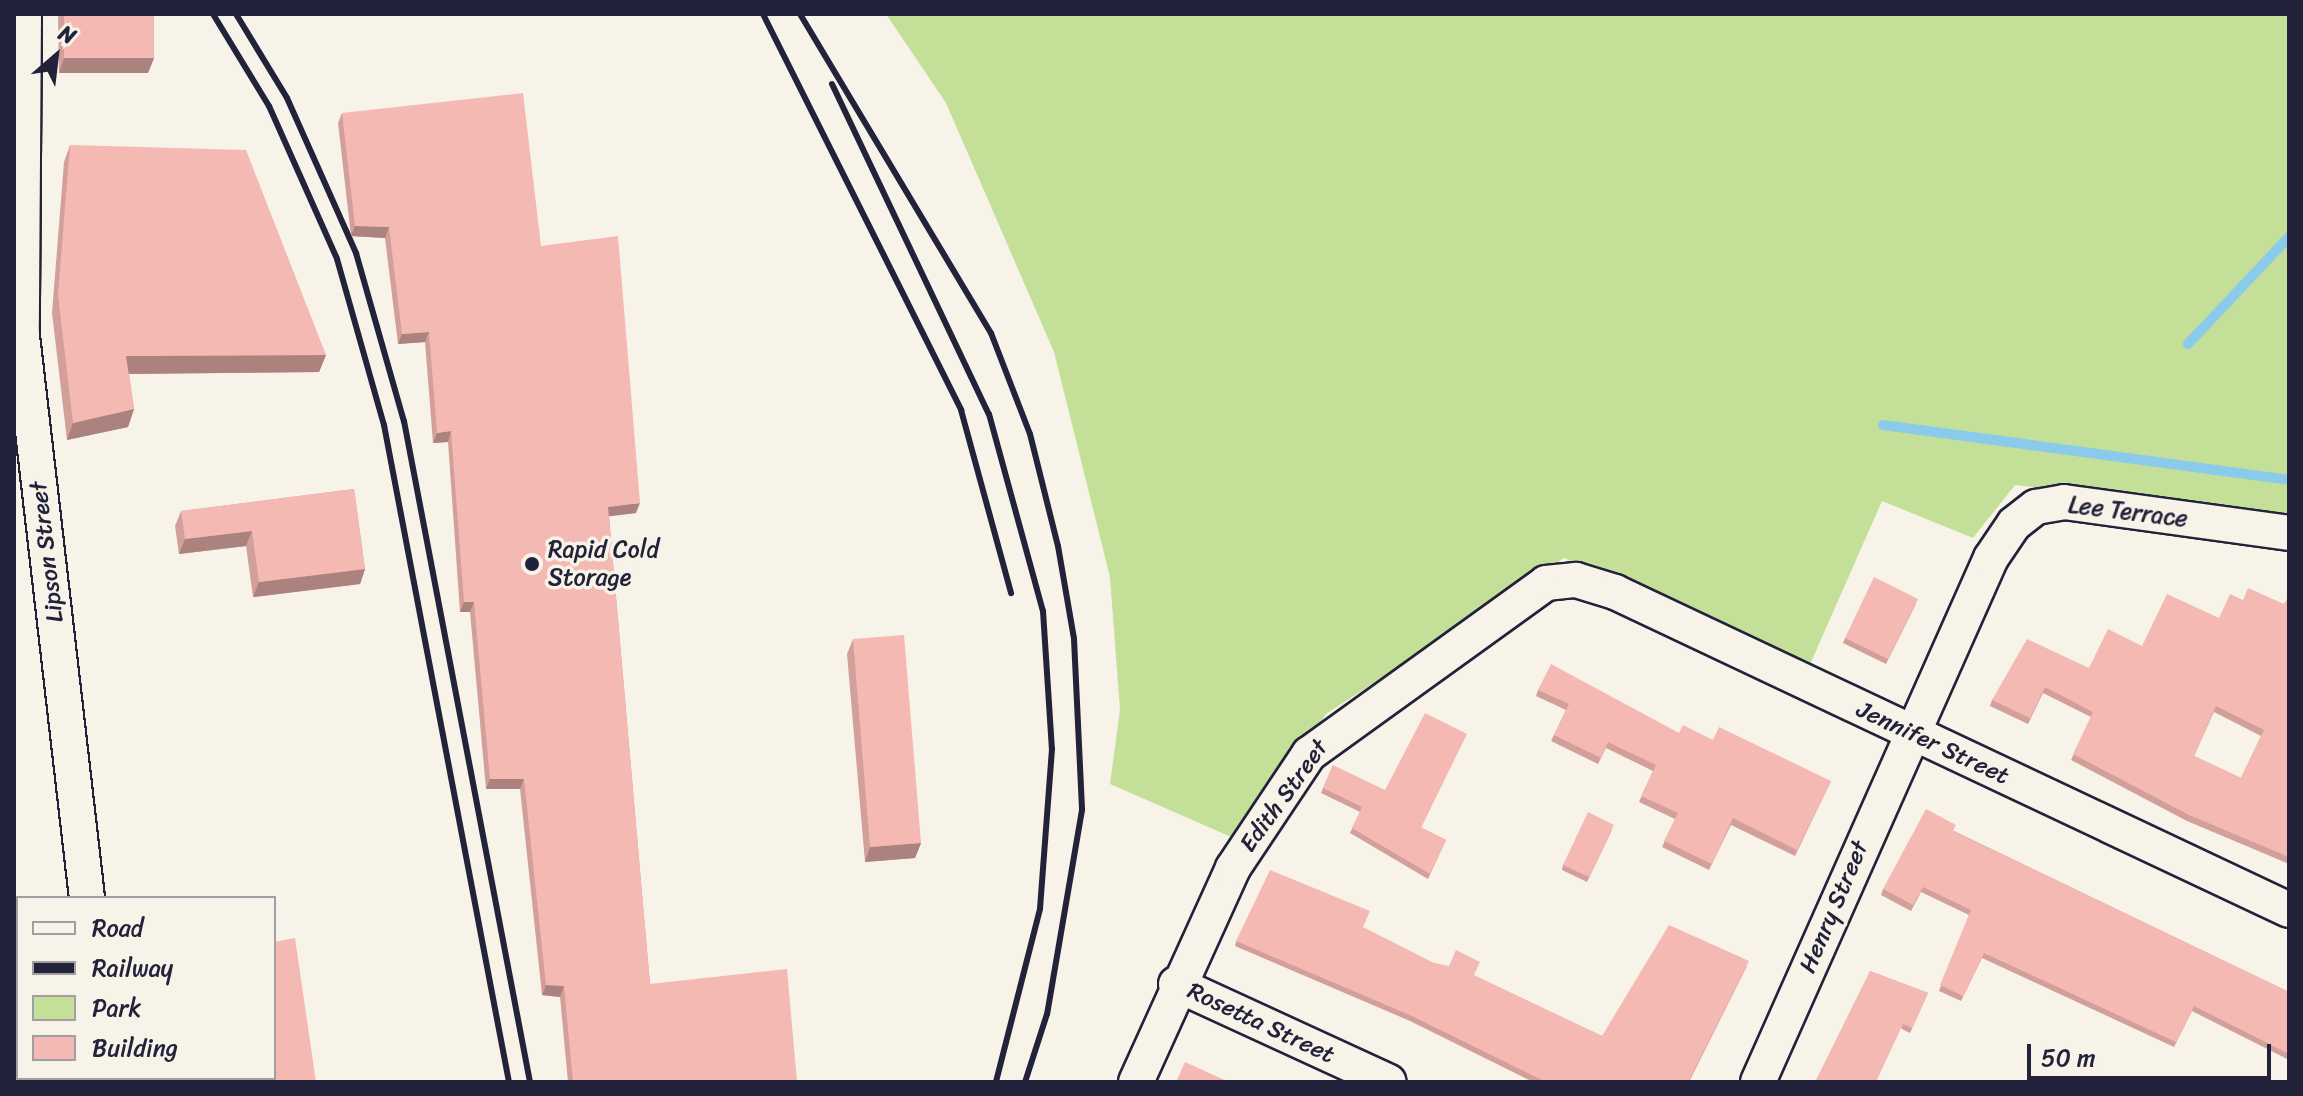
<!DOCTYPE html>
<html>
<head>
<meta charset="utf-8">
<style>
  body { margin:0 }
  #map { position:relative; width:2303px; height:1096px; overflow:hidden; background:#f7f3e8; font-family:Sriracha,sans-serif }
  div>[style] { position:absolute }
  .green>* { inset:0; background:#c4e098 }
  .stream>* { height:10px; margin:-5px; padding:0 5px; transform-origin:5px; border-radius:5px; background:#8acaeb }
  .roads { filter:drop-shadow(2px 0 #22223b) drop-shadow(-2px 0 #22223b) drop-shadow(0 2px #22223b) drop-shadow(0 -2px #22223b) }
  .minor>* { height:34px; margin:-17px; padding:0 17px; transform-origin:17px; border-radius:17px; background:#f7f3e8 }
  .rail>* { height:6px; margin:-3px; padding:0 3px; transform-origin:3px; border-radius:3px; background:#22223b }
  .wall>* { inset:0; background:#d39f9b }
  .shaded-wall>* { inset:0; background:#ac827e }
  .building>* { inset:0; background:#f5b9b4 }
  .dots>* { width:22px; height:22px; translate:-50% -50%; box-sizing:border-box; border:4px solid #f7f3e8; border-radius:50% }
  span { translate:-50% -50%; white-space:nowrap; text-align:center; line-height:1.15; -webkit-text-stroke:7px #f7f3e8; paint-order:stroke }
  .street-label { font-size:24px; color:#22223b }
  .poi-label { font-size:24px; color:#22223b }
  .left { translate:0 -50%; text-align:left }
  .frame { position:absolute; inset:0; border:16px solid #22223b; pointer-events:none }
  .legend { position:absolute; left:16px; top:896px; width:260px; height:184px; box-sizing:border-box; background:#f7f3e8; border:2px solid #a29fa3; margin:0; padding:10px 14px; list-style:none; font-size:24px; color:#22223b }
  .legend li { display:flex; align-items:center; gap:16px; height:40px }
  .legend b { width:40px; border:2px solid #a29fa3 }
  .north { position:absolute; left:16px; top:16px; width:80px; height:80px; -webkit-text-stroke:6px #f7f3e8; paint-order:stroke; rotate:28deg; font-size:22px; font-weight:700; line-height:32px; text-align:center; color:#22223b }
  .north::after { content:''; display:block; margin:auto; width:28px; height:36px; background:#22223b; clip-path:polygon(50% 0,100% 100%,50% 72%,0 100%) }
  .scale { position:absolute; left:2027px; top:1044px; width:244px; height:36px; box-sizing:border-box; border:4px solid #22223b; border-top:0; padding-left:10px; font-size:24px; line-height:28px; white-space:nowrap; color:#22223b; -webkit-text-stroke:6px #f7f3e8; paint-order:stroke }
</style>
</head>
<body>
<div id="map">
  <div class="green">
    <div style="clip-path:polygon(886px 14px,2289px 14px,2289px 519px,2015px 485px,1973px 538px,1882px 501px,1808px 669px,1564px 558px,1326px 714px,1238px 840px,1110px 784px,1120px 710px,1110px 577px,1054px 352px,946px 103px)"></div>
  </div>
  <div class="stream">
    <div style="left:2188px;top:344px;width:147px;rotate:-46.7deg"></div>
    <div style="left:1883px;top:425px;width:410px;rotate:7.7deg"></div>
  </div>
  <div class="roads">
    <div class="minor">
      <div style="left:24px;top:14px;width:322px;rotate:90.4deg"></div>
      <div style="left:22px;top:336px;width:566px;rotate:83.4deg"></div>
      <div style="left:1176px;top:984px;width:234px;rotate:24.7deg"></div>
      <div style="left:108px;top:1078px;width:4px;rotate:90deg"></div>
      <div style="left:1136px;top:1082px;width:235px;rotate:-65.6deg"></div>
      <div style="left:1233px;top:868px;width:137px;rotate:-56.3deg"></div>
      <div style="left:1309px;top:754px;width:292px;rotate:-35.8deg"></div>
      <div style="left:1546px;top:583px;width:30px;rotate:-6deg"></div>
      <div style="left:1576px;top:580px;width:41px;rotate:17.1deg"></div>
      <div style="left:1615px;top:592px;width:745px;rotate:25.26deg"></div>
      <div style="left:1758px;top:1082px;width:573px;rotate:-66.03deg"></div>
      <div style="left:1991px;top:558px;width:41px;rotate:-55.9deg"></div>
      <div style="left:2014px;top:524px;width:28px;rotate:-38deg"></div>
      <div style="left:2036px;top:507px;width:28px;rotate:-10deg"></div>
      <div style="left:2064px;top:502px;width:227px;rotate:7.8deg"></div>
    </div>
  </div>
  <div class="rail">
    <div style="left:213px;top:14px;width:108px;rotate:58.7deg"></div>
    <div style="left:269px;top:106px;width:167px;rotate:66deg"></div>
    <div style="left:337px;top:259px;width:173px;rotate:74.2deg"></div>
    <div style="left:384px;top:425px;width:669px;rotate:79.23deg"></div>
    <div style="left:236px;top:14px;width:98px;rotate:58.7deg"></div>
    <div style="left:287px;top:98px;width:170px;rotate:66deg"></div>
    <div style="left:356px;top:253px;width:175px;rotate:74.1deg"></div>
    <div style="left:404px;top:421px;width:673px;rotate:79.21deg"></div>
    <div style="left:763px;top:14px;width:443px;rotate:63.4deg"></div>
    <div style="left:961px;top:410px;width:190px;rotate:74.7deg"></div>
    <div style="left:800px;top:14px;width:372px;rotate:59.1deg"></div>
    <div style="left:991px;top:333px;width:108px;rotate:68.9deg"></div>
    <div style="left:1030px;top:434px;width:115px;rotate:76deg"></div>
    <div style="left:1058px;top:546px;width:94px;rotate:80.2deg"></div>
    <div style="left:1074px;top:639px;width:171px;rotate:87.3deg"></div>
    <div style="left:1082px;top:810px;width:207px;rotate:99.7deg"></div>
    <div style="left:1047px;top:1014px;width:71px;rotate:107.9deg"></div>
    <div style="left:832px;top:84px;width:365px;rotate:64.6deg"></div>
    <div style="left:989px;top:414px;width:204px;rotate:74.7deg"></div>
    <div style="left:1043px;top:611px;width:138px;rotate:86.3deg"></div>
    <div style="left:1052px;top:749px;width:160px;rotate:94.3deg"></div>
    <div style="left:1040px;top:909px;width:179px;rotate:104.3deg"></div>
  </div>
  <div class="wall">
    <div style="clip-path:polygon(58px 14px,154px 14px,154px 58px,148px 73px,59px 73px)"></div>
    <div style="clip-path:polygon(342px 113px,541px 246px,636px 513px,609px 516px,650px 984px,797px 1082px,568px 1082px,560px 997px,542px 995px,520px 789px,486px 789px,470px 612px,460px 612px,448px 442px,433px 443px,425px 342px,398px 344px,385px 238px,351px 236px,338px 123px)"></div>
    <div style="clip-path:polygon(70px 145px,326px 355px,319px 372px,129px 374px,134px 409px,128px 427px,67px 440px,52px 313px,64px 162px)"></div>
    <div style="clip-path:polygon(354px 489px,365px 569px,360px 584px,253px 597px,246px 546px,179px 554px,175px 526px,181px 511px)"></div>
    <div style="clip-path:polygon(evenodd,2289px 596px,2289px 864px,2187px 821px,2071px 760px,2091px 717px,2043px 693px,2028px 724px,1990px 706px,1992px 700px,2089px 668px,2142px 646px,2219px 618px,2243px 600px,2284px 604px,2289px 596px,2214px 712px,2261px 736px,2241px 778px,2194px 756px,2214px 712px)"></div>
    <div style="clip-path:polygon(1916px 604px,1886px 664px,1843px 643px,1845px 638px)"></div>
    <div style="clip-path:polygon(853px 639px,921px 843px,915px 858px,865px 862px,847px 654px)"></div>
    <div style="clip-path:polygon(1538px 690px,1679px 733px,1713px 740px,1831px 781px,1795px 856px,1731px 825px,1709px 870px,1662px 847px,1675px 819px,1639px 802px,1653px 771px,1606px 748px,1598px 764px,1551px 741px,1566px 710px,1536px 696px)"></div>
    <div style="clip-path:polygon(1333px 765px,1422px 828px,1446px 840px,1428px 879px,1350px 833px,1360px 812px,1321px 793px)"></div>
    <div style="clip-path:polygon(1612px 830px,1587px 882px,1562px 870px,1563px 865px)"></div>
    <div style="clip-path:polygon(1954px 831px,2289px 992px,2289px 1060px,2192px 1011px,2174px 1047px,1982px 958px,1961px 1001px,1939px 991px,1969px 915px,1921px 892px,1911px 911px,1881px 895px,1883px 889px)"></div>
    <div style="clip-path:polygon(1236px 941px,1434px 963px,1474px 976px,1602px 1036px,1747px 966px,1689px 1082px,1533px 1082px,1410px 1021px,1235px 946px)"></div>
    <div style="clip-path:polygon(1870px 971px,1928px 993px,1910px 1033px,1902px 1029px)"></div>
    <div style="clip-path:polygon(157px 1078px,274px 1078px,316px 1082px,157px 1082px)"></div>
  </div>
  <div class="shaded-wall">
    <div style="clip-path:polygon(64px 58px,154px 58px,148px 73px,59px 73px)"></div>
    <div style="clip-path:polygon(355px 226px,389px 227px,385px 238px,351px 236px)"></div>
    <div style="clip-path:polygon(429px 332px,425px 342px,398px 344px,402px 334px)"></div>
    <div style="clip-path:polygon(326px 355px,319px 372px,120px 374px,126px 356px)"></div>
    <div style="clip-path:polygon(134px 409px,128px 427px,67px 440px,73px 423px)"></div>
    <div style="clip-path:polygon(451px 431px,448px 442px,433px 443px,437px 433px)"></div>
    <div style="clip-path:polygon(640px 503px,636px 513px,604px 517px,608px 507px)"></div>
    <div style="clip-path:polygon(252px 531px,246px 546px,179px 554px,185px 539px)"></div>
    <div style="clip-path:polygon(365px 569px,360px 584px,253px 597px,259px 582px)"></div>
    <div style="clip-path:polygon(464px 602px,474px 602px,470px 612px,460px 612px)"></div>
    <div style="clip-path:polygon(490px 779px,524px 779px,520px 789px,486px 789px)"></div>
    <div style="clip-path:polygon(921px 843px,915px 858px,865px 862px,870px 847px)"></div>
    <div style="clip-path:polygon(546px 985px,564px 986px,560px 997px,542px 995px)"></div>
  </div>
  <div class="building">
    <div style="clip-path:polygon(64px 14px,154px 14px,154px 58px,64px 58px)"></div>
    <div style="clip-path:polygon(523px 93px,541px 246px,618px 236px,640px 503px,608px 507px,650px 984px,787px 969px,797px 1082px,573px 1082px,564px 986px,546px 985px,524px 779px,490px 779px,474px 602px,464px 602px,451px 431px,437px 433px,429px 332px,402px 334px,389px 227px,355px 226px,342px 113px)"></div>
    <div style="clip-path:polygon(70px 145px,246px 150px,326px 355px,126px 356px,134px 409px,73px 423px,58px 295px)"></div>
    <div style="clip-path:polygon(354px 489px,365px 569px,259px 582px,252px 531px,185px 539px,181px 511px)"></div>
    <div style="clip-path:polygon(1874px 577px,1918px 599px,1888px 659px,1845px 638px)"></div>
    <div style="clip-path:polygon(evenodd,2248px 588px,2284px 604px,2289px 596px,2289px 857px,2189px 815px,2073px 754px,2093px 712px,2045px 687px,2030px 718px,1992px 700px,2027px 639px,2089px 668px,2108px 629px,2142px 646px,2167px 594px,2219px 618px,2230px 594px,2243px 600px,2248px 588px,2216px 706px,2264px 730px,2241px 778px,2194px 756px,2216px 706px)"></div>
    <div style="clip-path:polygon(904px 635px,921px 843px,870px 847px,853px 639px)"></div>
    <div style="clip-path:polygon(1551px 664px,1679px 733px,1683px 725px,1713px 740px,1719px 727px,1831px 781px,1797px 850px,1733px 818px,1712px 864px,1664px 841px,1678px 813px,1641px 796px,1656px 765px,1608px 742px,1601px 758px,1554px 735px,1569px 704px,1538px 690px)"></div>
    <div style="clip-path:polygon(1425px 713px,1467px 734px,1421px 828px,1446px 840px,1430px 874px,1352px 828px,1362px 807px,1323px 788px,1333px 765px,1385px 790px)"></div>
    <div style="clip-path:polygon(1926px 809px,1956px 825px,1953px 831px,2289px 992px,2289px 1054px,2194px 1006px,2176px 1042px,1984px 953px,1963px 996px,1940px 985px,1971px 910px,1923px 887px,1913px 905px,1883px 889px)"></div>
    <div style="clip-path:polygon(1588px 812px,1614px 825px,1589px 877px,1563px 865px)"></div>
    <div style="clip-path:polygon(1270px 870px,1370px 911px,1363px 927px,1434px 963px,1449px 966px,1456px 950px,1480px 962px,1474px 975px,1602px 1036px,1669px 925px,1749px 961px,1688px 1082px,1546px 1082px,1412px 1016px,1236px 941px)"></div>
    <div style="clip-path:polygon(14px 904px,18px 906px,18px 932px,14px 945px)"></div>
    <div style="clip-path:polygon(295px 938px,316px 1082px,167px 1082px,166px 1078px,274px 1078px,274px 942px)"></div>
    <div style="clip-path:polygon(1870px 971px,1928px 993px,1912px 1028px,1903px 1024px,1876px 1082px,1815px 1082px)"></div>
    <div style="clip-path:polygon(1185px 1062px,1229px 1082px,1176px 1082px)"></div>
  </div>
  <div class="dots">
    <div style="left:532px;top:564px;background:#22223b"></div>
  </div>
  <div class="street-label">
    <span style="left:2128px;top:512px;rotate:7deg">Lee Terrace</span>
    <span style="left:47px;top:552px;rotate:-97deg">Lipson Street</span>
    <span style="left:1933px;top:743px;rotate:25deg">Jennifer Street</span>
    <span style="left:1284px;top:796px;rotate:-54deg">Edith Street</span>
    <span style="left:1834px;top:907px;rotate:-67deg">Henry Street</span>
    <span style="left:1261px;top:1023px;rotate:25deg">Rosetta Street</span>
  </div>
  <div class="poi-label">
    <span class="left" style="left:548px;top:564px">Rapid Cold<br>Storage</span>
  </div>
  <div class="frame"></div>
  <ul class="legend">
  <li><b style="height:10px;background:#f7f3e8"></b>Road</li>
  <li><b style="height:10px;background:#22223b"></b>Railway</li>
  <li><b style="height:22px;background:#c4e098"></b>Park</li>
  <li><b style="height:22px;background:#f5b9b4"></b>Building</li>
  </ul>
  <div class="north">N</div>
  <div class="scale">50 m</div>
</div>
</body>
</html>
